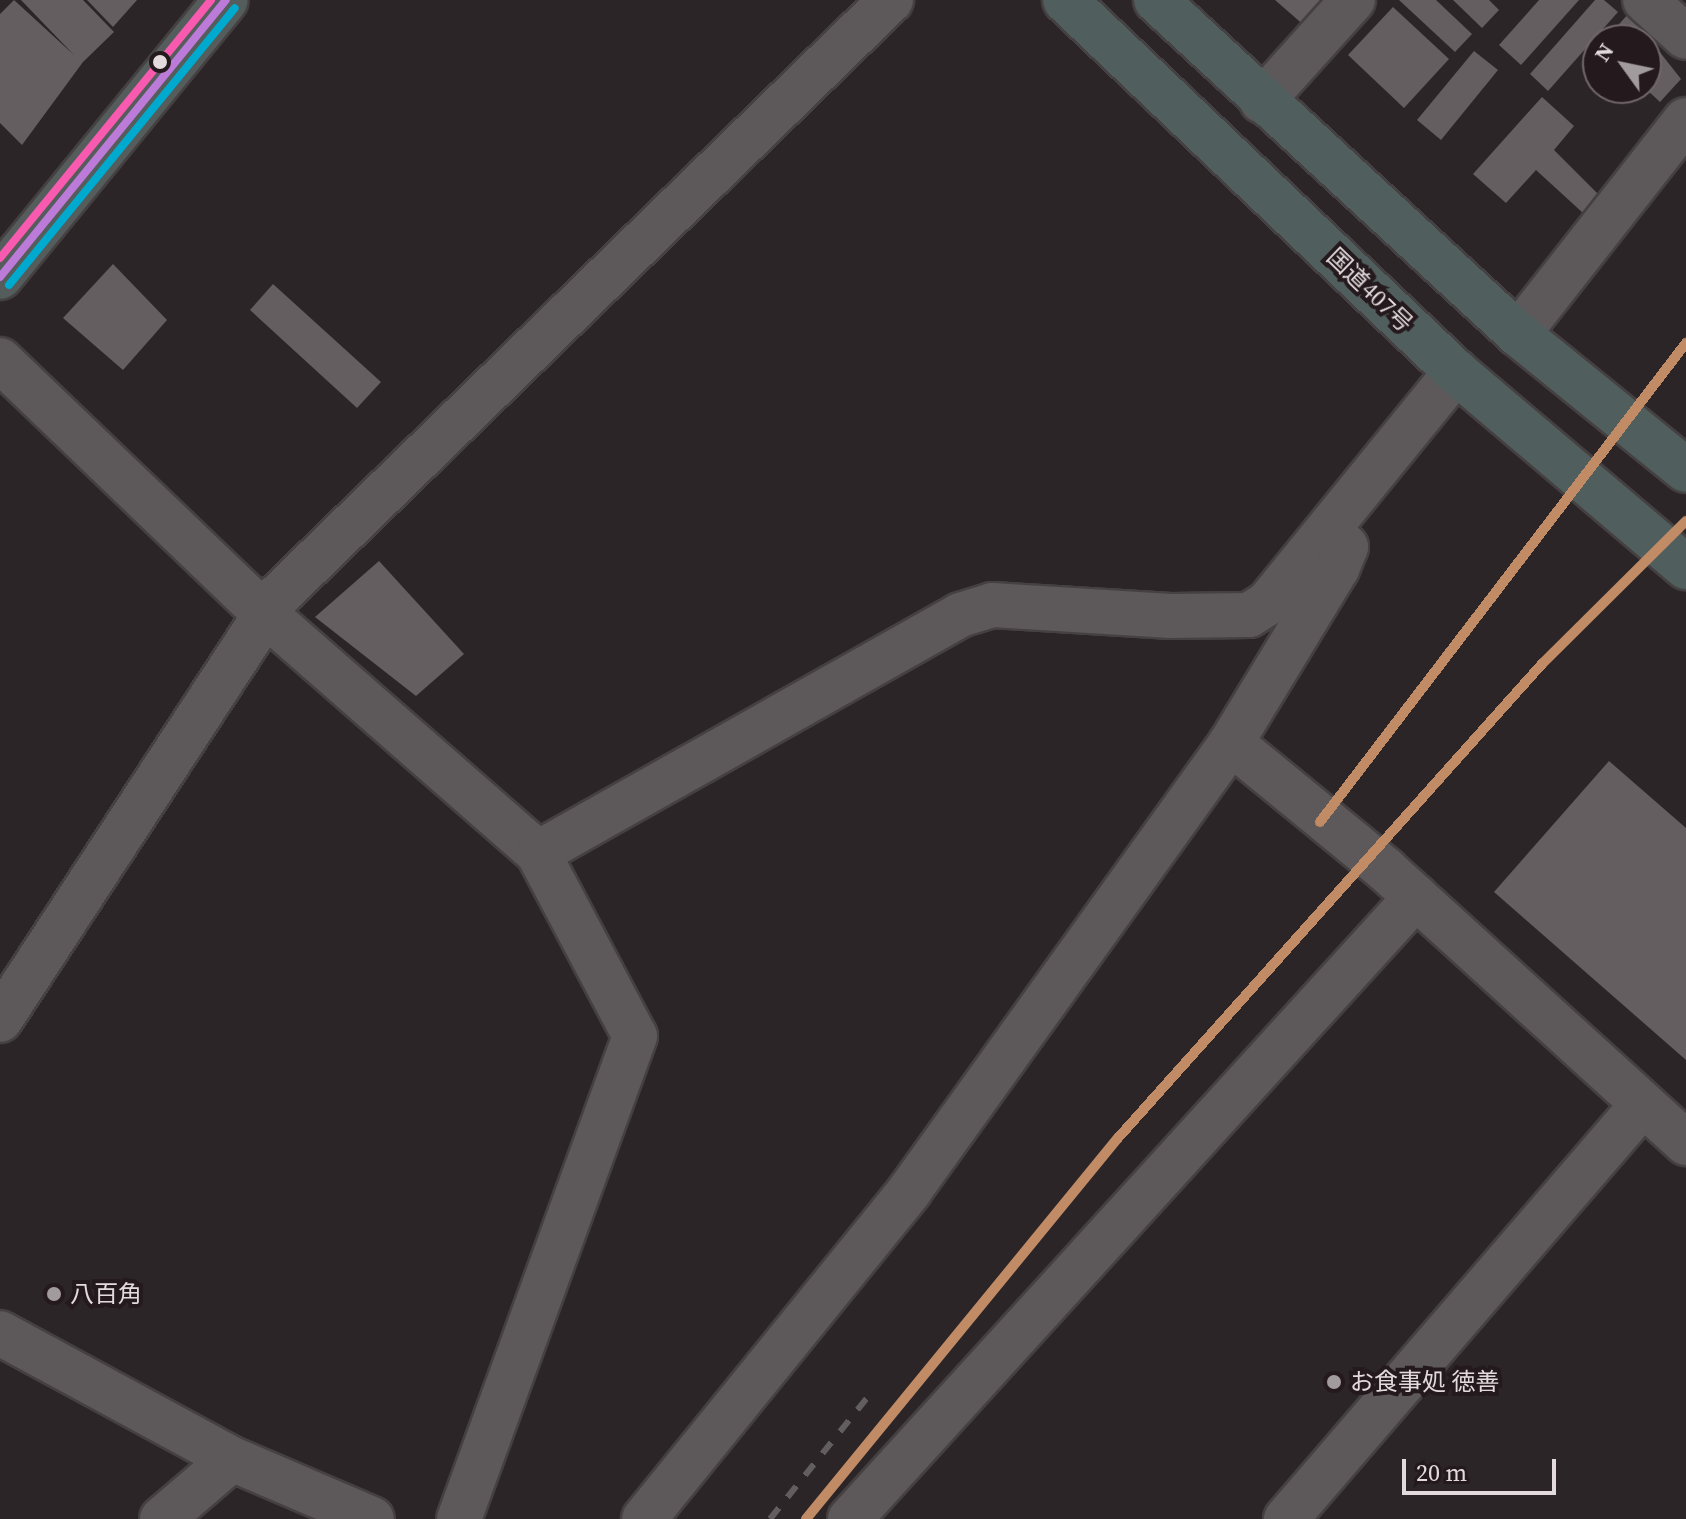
<!DOCTYPE html>
<html>
<head>
<meta charset="utf-8">
<style>
  body { margin:0 }
  #map { position:relative; width:1686px; height:1519px; overflow:hidden; background:#2b2527; font-family:"Source Serif 4","Noto Sans JP",serif }
  div>[style] { position:absolute }
  .building>* { inset:0; background:#645e60 }
  .roads { filter:drop-shadow(2px 0 #454041) drop-shadow(-2px 0 #454041) drop-shadow(0 2px #454041) drop-shadow(0 -2px #454041) }
  .minor>* { height:44px; margin:-22px; padding:0 22px; transform-origin:22px; border-radius:22px; background:#5d5859 }
  .major>* { height:44px; margin:-22px; padding:0 22px; transform-origin:22px; border-radius:22px; background:#555c5c }
  .highway>* { height:44px; margin:-22px; padding:0 22px; transform-origin:22px; border-radius:22px; background:#515e5e }
  .rail>* { height:6px; margin-top:-3px; transform-origin:0; background:repeating-linear-gradient(90deg,#625e5f 0 14px,transparent 0 28px) }
  .bus-1>* { height:8px; margin:-4px; padding:0 4px; transform-origin:4px; border-radius:4px; background:#bd7bd9 }
  .bus-2>* { height:8px; margin:-4px; padding:0 4px; transform-origin:4px; border-radius:4px; background:#00a9ce }
  .bus-3>* { height:8px; margin:-4px; padding:0 4px; transform-origin:4px; border-radius:4px; background:#f75aaf }
  .rail-1>* { height:10px; margin:-5px; padding:0 5px; transform-origin:5px; border-radius:5px; background:#c18c65 }
  .dots>* { width:22px; height:22px; translate:-50% -50%; box-sizing:border-box; border:4px solid #24191c; border-radius:50% }
  span { translate:-50% -50%; white-space:nowrap; text-align:center; line-height:1.15; -webkit-text-stroke:8px #24191c; paint-order:stroke }
  .street-label { font-size:24px; color:#e2dadc }
  .poi-label { font-size:24px; color:#e2dadc }
  .left { translate:0 -50%; text-align:left }
  .north { position:absolute; left:1582px; top:24px; width:80px; height:80px; box-sizing:border-box; background:#24191c; border:2px solid #706669; border-radius:50%; rotate:303deg; font-size:22px; font-weight:700; line-height:32px; text-align:center; color:#e2dadc }
  .north::after { content:''; display:block; margin:auto; width:28px; height:36px; background:#a29b9d; clip-path:polygon(50% 0,100% 100%,50% 72%,0 100%) }
  .scale { position:absolute; left:1402px; top:1459px; width:154px; height:36px; box-sizing:border-box; border:4px solid #e2dadc; border-top:0; padding-left:10px; font-size:24px; line-height:28px; white-space:nowrap; color:#e2dadc; -webkit-text-stroke:6px #24191c; paint-order:stroke }
</style>
</head>
<body>
<div id="map">
  <div class="building">
    <div style="clip-path:polygon(14px 0,74px 55px,21px 0,83px 0,114px 32px,83px 62px,22px 145px,0 123px,0 14px)"></div>
    <div style="clip-path:polygon(87px 0,137px 0,113px 27px)"></div>
    <div style="clip-path:polygon(1275px 0,1345px 0,1314px 34px)"></div>
    <div style="clip-path:polygon(1399px 0,1436px 0,1472px 34px,1455px 52px)"></div>
    <div style="clip-path:polygon(1453px 0,1489px 0,1499px 10px,1482px 28px)"></div>
    <div style="clip-path:polygon(1539px 0,1579px 0,1521px 65px,1499px 45px)"></div>
    <div style="clip-path:polygon(1595px 0,1604px 0,1618px 12px,1548px 91px,1530px 74px)"></div>
    <div style="clip-path:polygon(1393px 7px,1449px 59px,1404px 108px,1348px 55px)"></div>
    <div style="clip-path:polygon(1629px 13px,1681px 79px,1660px 102px,1646px 89px,1646px 40px,1605px 40px)"></div>
    <div style="clip-path:polygon(1474px 51px,1498px 70px,1441px 140px,1417px 120px)"></div>
    <div style="clip-path:polygon(1542px 97px,1574px 126px,1554px 150px,1598px 194px,1583px 213px,1536px 170px,1506px 203px,1473px 174px)"></div>
    <div style="clip-path:polygon(113px 264px,167px 320px,123px 370px,63px 318px)"></div>
    <div style="clip-path:polygon(273px 284px,381px 382px,357px 408px,250px 310px)"></div>
    <div style="clip-path:polygon(379px 561px,464px 654px,416px 696px,315px 617px)"></div>
    <div style="clip-path:polygon(1609px 761px,1686px 828px,1686px 1060px,1494px 892px)"></div>
  </div>
  <div class="roads">
    <div class="minor">
      <div style="left:1645px;top:0;width:55px;rotate:42.1deg"></div>
      <div style="left:1262px;top:101px;width:136px;rotate:-48deg"></div>
      <div style="left:1518px;top:334px;width:272px;rotate:-51.9deg"></div>
      <div style="left:0;top:360px;width:366px;rotate:43.8deg"></div>
      <div style="left:264px;top:613px;width:364px;rotate:41.2deg"></div>
      <div style="left:538px;top:853px;width:207px;rotate:62.1deg"></div>
      <div style="left:635px;top:1036px;width:514px;rotate:110.02deg"></div>
      <div style="left:1231px;top:743px;width:200px;rotate:39.3deg"></div>
      <div style="left:1386px;top:870px;width:406px;rotate:42.3deg"></div>
      <div style="left:538px;top:853px;width:484px;rotate:-29.4deg"></div>
      <div style="left:960px;top:615px;width:34px;rotate:-17deg"></div>
      <div style="left:992px;top:605px;width:179px;rotate:3.5deg"></div>
      <div style="left:1171px;top:616px;width:78px;rotate:-0.7deg"></div>
      <div style="left:1249px;top:615px;width:22px;rotate:-32deg"></div>
      <div style="left:1268px;top:603px;width:298px;rotate:-50.9deg"></div>
      <div style="left:0;top:1020px;width:504px;rotate:-56.81deg"></div>
      <div style="left:276px;top:598px;width:858px;rotate:-44.2deg"></div>
      <div style="left:0;top:1333px;width:264px;rotate:28.5deg"></div>
      <div style="left:232px;top:1459px;width:152px;rotate:23.2deg"></div>
      <div style="left:162px;top:1519px;width:92px;rotate:-40.6deg"></div>
      <div style="left:644px;top:1519px;width:423px;rotate:-51deg"></div>
      <div style="left:910px;top:1190px;width:550px;rotate:-54.32deg"></div>
      <div style="left:1231px;top:743px;width:204px;rotate:-58.7deg"></div>
      <div style="left:1337px;top:569px;width:24px;rotate:-68deg"></div>
      <div style="left:1346px;top:547px;width:25px;rotate:-133deg"></div>
      <div style="left:850px;top:1519px;width:841px;rotate:-47.7deg"></div>
      <div style="left:1286px;top:1519px;width:547px;rotate:-49.3deg"></div>
    </div>
    <div class="major">
      <div style="left:0;top:277px;width:357px;rotate:-50.8deg"></div>
    </div>
    <div class="highway">
      <div style="left:1065px;top:0;width:540px;rotate:43.57deg"></div>
      <div style="left:1456px;top:372px;width:302px;rotate:40.3deg"></div>
      <div style="left:1156px;top:0;width:493px;rotate:42.7deg"></div>
      <div style="left:1518px;top:334px;width:216px;rotate:39deg"></div>
    </div>
  </div>
  <div class="rail">
    <div style="left:770px;top:1519px;width:160px;rotate:-51.3deg"></div>
  </div>
  <div class="bus-1">
    <div style="left:0;top:277px;width:357px;rotate:-50.8deg"></div>
  </div>
  <div class="bus-2">
    <div style="left:9px;top:285px;width:357px;rotate:-50.8deg"></div>
  </div>
  <div class="bus-3">
    <div style="left:0;top:258px;width:333px;rotate:-50.7deg"></div>
  </div>
  <div class="rail-1">
    <div style="left:1320px;top:822px;width:603px;rotate:-52.62deg"></div>
    <div style="left:806px;top:1519px;width:492px;rotate:-50.7deg"></div>
    <div style="left:1118px;top:1138px;width:636px;rotate:-48.19deg"></div>
    <div style="left:1542px;top:664px;width:203px;rotate:-44.8deg"></div>
  </div>
  <div class="dots">
    <div style="left:160px;top:62px;background:#e2dadc"></div>
    <div style="left:54px;top:1294px;background:#a29b9d"></div>
    <div style="left:1334px;top:1382px;background:#a29b9d"></div>
  </div>
  <div class="street-label">
    <span style="left:1370px;top:290px;rotate:44deg">国道407号</span>
  </div>
  <div class="poi-label">
    <span class="left" style="left:70px;top:1294px">八百角</span>
    <span class="left" style="left:1350px;top:1382px">お食事処 徳善</span>
  </div>
  <div class="north">N</div>
  <div class="scale">20 m</div>
</div>
</body>
</html>
